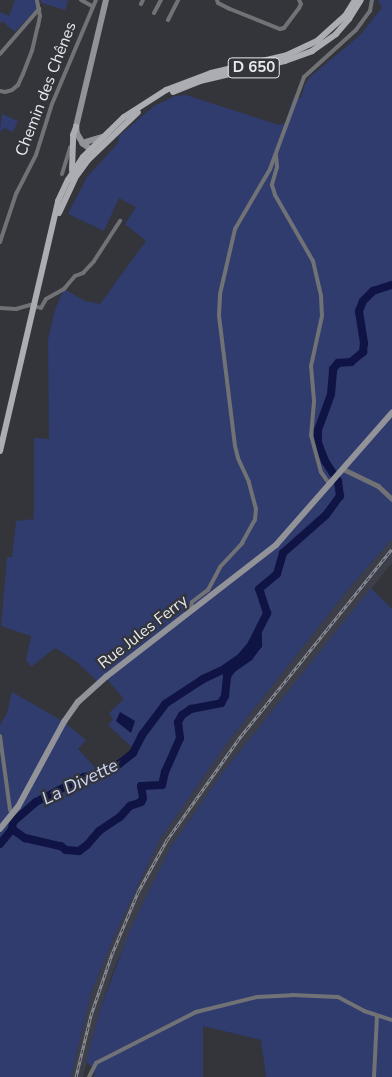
<!DOCTYPE html>
<html>
<head>
<meta charset="utf-8">
<style>
  body { margin:0 }
  #map { position:relative; width:392px; height:1077px; overflow:hidden; background:#33353b; font-family:"Nunito Sans",sans-serif }
  div>[style] { position:absolute }
  .built>* { inset:0; background:#3c3f4a }
  .green>* { inset:0; background:#303b6e }
  .water>* { inset:0; background:#0f1444 }
  .river>* { height:8px; margin:-4px; padding:0 4px; transform-origin:4px; border-radius:4px; background:#0f1444 }
  .minor>* { height:4px; margin:-2px; padding:0 2px; transform-origin:2px; border-radius:2px; background:#717275 }
  .tertiary>* { height:5px; margin:-2.5px; padding:0 2.5px; transform-origin:2.5px; border-radius:2.5px; background:#717275 }
  .secondary>* { height:5.5px; margin:-2.75px; padding:0 2.75px; transform-origin:2.75px; border-radius:2.75px; background:#929398 }
  .primary>* { height:6px; margin:-3px; padding:0 3px; transform-origin:3px; border-radius:3px; background:#abadb3 }
  .rail>* { height:3px; margin-top:-1.5px; transform-origin:0; background:repeating-linear-gradient(90deg,#33353b 0 4px,#8f9196 0 8px); box-sizing:border-box; border-block:1px solid #8f9196 }
  span { translate:-50% -50%; white-space:nowrap; text-align:center; line-height:1.15; -webkit-text-stroke:4.5px #33353b; paint-order:stroke }
  .shield-label span { padding:1px 4px; background:#33353b; border:1px solid; border-radius:4px; -webkit-text-stroke-width:0 }
  .shield-label { font-size:15px; color:#e8eaee; font-weight:700 }
  .street-label { font-size:16px; color:#e8eaee }
  .water-label { font-size:18px; color:#ccd6f8; font-style:italic }
</style>
</head>
<body>
<div id="map">
  <div class="built">
    <div style="clip-path:polygon(392px 539px,392px 563px,223px 772px,170px 848px,114px 968px,100px 1010px,83px 1077px,71px 1077px,91px 993px,115px 934px,160px 839px,227px 743px,350px 587px)"></div>
  </div>
  <div class="green">
    <div style="clip-path:polygon(15px 0,35px 0,37px 2px,37px 8px,15px 32px,2px 21px,0 24px,0 12px,9px 16px)"></div>
    <div style="clip-path:polygon(40px 0,65px 0,68px 1px,65px 10px,42px 3px)"></div>
    <div style="clip-path:polygon(378px 0,392px 0,392px 539px,350px 587px,227px 743px,160px 839px,115px 934px,91px 993px,71px 1077px,0 1077px,0 725px,7px 713px,12px 692px,64px 722px,86px 740px,78px 749px,101px 774px,119px 764px,135px 750px,108px 725px,113px 719px,109px 713px,124px 699px,106px 678px,99px 683px,77px 662px,55px 648px,31px 667px,26px 660px,31px 636px,1px 626px,7px 557px,12px 557px,16px 521px,34px 519px,34px 438px,49px 439px,48px 340px,55px 310px,64px 289px,85px 301px,100px 304px,146px 241px,125px 224px,136px 207px,119px 198px,104px 231px,68px 214px,87px 177px,118px 143px,119px 136px,154px 106px,175px 96px,186px 95px,279px 125px,285px 123px,294px 96px,301px 98px,305px 84px,310px 77px,359px 36px,382px 8px)"></div>
    <div style="clip-path:polygon(2px 114px,18px 121px,13px 132px,4px 128px,0 133px)"></div>
    <div style="clip-path:polygon(371px 588px,392px 609px,392px 1077px,266px 1077px,261px 1040px,203px 1026px,203px 1077px,94px 1077px,95px 1069px,86px 1062px,100px 1010px,130px 930px,170px 848px,223px 772px)"></div>
  </div>
  <div class="water">
    <div style="clip-path:polygon(120px 712px,135px 721px,131px 733px,116px 721px)"></div>
  </div>
  <div class="river">
    <div style="left:12px;top:829px;width:16px;rotate:35deg"></div>
    <div style="left:25px;top:838px;width:37px;rotate:13deg"></div>
    <div style="left:61px;top:846px;width:6px;rotate:39deg"></div>
    <div style="left:66px;top:850px;width:13px;rotate:4deg"></div>
    <div style="left:79px;top:851px;width:10px;rotate:-37deg"></div>
    <div style="left:87px;top:845px;width:18px;rotate:-49deg"></div>
    <div style="left:99px;top:831px;width:25px;rotate:-34deg"></div>
    <div style="left:120px;top:817px;width:15px;rotate:-48deg"></div>
    <div style="left:130px;top:806px;width:12px;rotate:-20deg"></div>
    <div style="left:141px;top:802px;width:4px;rotate:-63deg"></div>
    <div style="left:143px;top:798px;width:12px;rotate:-99deg"></div>
    <div style="left:141px;top:786px;width:21px;rotate:-3deg"></div>
    <div style="left:162px;top:785px;width:13px;rotate:-77deg"></div>
    <div style="left:165px;top:772px;width:37px;rotate:-66deg"></div>
    <div style="left:180px;top:738px;width:16px;rotate:-97deg"></div>
    <div style="left:178px;top:722px;width:8px;rotate:-60deg"></div>
    <div style="left:182px;top:715px;width:11px;rotate:-34deg"></div>
    <div style="left:191px;top:709px;width:31px;rotate:-11deg"></div>
    <div style="left:221px;top:703px;width:8px;rotate:-60deg"></div>
    <div style="left:225px;top:696px;width:20px;rotate:-84deg"></div>
    <div style="left:227px;top:676px;width:9px;rotate:-54deg"></div>
    <div style="left:232px;top:669px;width:21px;rotate:-35deg"></div>
    <div style="left:249px;top:657px;width:15px;rotate:-53deg"></div>
    <div style="left:258px;top:645px;width:9px;rotate:-90deg"></div>
    <div style="left:0;top:844px;width:19px;rotate:-51deg"></div>
    <div style="left:12px;top:829px;width:7px;rotate:-82deg"></div>
    <div style="left:13px;top:822px;width:30px;rotate:-41deg"></div>
    <div style="left:36px;top:802px;width:54px;rotate:-27.5deg"></div>
    <div style="left:84px;top:777px;width:17px;rotate:-10deg"></div>
    <div style="left:101px;top:774px;width:21px;rotate:-29deg"></div>
    <div style="left:119px;top:764px;width:18px;rotate:-38deg"></div>
    <div style="left:133px;top:753px;width:20px;rotate:-63deg"></div>
    <div style="left:142px;top:735px;width:39px;rotate:-53deg"></div>
    <div style="left:165px;top:704px;width:45px;rotate:-33.3deg"></div>
    <div style="left:203px;top:679px;width:23px;rotate:-25deg"></div>
    <div style="left:224px;top:669px;width:21px;rotate:-35deg"></div>
    <div style="left:241px;top:657px;width:16px;rotate:-50deg"></div>
    <div style="left:251px;top:645px;width:36px;rotate:-63deg"></div>
    <div style="left:267px;top:613px;width:25px;rotate:-108deg"></div>
    <div style="left:259px;top:589px;width:23px;rotate:-40deg"></div>
    <div style="left:277px;top:574px;width:22px;rotate:-74deg"></div>
    <div style="left:283px;top:553px;width:57px;rotate:-41.5deg"></div>
    <div style="left:326px;top:515px;width:24px;rotate:-54deg"></div>
    <div style="left:340px;top:496px;width:15px;rotate:-98deg"></div>
    <div style="left:338px;top:481px;width:24px;rotate:-123deg"></div>
    <div style="left:325px;top:461px;width:19px;rotate:-111deg"></div>
    <div style="left:318px;top:443px;width:13px;rotate:-90deg"></div>
    <div style="left:318px;top:430px;width:38px;rotate:-70deg"></div>
    <div style="left:331px;top:394px;width:25px;rotate:-85deg"></div>
    <div style="left:333px;top:369px;width:8px;rotate:-50deg"></div>
    <div style="left:338px;top:363px;width:13px;rotate:-4deg"></div>
    <div style="left:351px;top:362px;width:16px;rotate:-40deg"></div>
    <div style="left:363px;top:352px;width:9px;rotate:-84deg"></div>
    <div style="left:364px;top:343px;width:32px;rotate:-99deg"></div>
    <div style="left:359px;top:311px;width:11px;rotate:-68deg"></div>
    <div style="left:363px;top:301px;width:14px;rotate:-45deg"></div>
    <div style="left:373px;top:291px;width:20px;rotate:-18deg"></div>
  </div>
  <div class="minor">
    <div style="left:81px;top:0;width:13px;rotate:29deg"></div>
    <div style="left:217px;top:0;width:3px;rotate:72deg"></div>
    <div style="left:218px;top:3px;width:13px;rotate:27deg"></div>
    <div style="left:230px;top:9px;width:54px;rotate:21.8deg"></div>
    <div style="left:280px;top:29px;width:4px;rotate:-14deg"></div>
    <div style="left:284px;top:28px;width:25px;rotate:-53deg"></div>
    <div style="left:299px;top:8px;width:4px;rotate:-63deg"></div>
    <div style="left:301px;top:4px;width:4px;rotate:-117deg"></div>
    <div style="left:141px;top:4px;width:4px;rotate:-63deg"></div>
    <div style="left:154px;top:13px;width:15px;rotate:-62deg"></div>
    <div style="left:168px;top:20px;width:22px;rotate:-63deg"></div>
    <div style="left:0;top:54px;width:60px;rotate:-49.1deg"></div>
    <div style="left:0;top:91px;width:5px;rotate:11deg"></div>
    <div style="left:5px;top:92px;width:7px;rotate:-16deg"></div>
    <div style="left:12px;top:90px;width:8px;rotate:-40deg"></div>
    <div style="left:18px;top:85px;width:12px;rotate:-66deg"></div>
    <div style="left:23px;top:74px;width:25px;rotate:-69deg"></div>
    <div style="left:32px;top:51px;width:26px;rotate:-77deg"></div>
    <div style="left:38px;top:26px;width:10px;rotate:-79deg"></div>
    <div style="left:40px;top:16px;width:16px;rotate:-101deg"></div>
    <div style="left:276px;top:155px;width:12px;rotate:85deg"></div>
    <div style="left:277px;top:167px;width:19px;rotate:106deg"></div>
    <div style="left:272px;top:185px;width:10px;rotate:73deg"></div>
    <div style="left:275px;top:195px;width:76px;rotate:60.1deg"></div>
    <div style="left:313px;top:261px;width:37px;rotate:77deg"></div>
    <div style="left:321px;top:297px;width:19px;rotate:87deg"></div>
    <div style="left:322px;top:316px;width:51px;rotate:102.4deg"></div>
    <div style="left:311px;top:366px;width:36px;rotate:85deg"></div>
    <div style="left:314px;top:402px;width:33px;rotate:95deg"></div>
    <div style="left:311px;top:435px;width:38px;rotate:75deg"></div>
    <div style="left:321px;top:472px;width:16px;rotate:55deg"></div>
    <div style="left:62px;top:174px;width:28px;rotate:-73deg"></div>
    <div style="left:0;top:242px;width:51px;rotate:-71.6deg"></div>
    <div style="left:16px;top:194px;width:44px;rotate:-62.9deg"></div>
    <div style="left:36px;top:155px;width:53px;rotate:-72.6deg"></div>
    <div style="left:52px;top:104px;width:113px;rotate:-67.1deg"></div>
    <div style="left:0;top:308px;width:16px;rotate:4deg"></div>
    <div style="left:16px;top:309px;width:15px;rotate:-16deg"></div>
    <div style="left:30px;top:305px;width:11px;rotate:15deg"></div>
    <div style="left:41px;top:308px;width:10px;rotate:-61deg"></div>
    <div style="left:46px;top:299px;width:21px;rotate:-29deg"></div>
    <div style="left:64px;top:289px;width:17px;rotate:-50deg"></div>
    <div style="left:75px;top:276px;width:9px;rotate:-21deg"></div>
    <div style="left:83px;top:273px;width:16px;rotate:-47deg"></div>
    <div style="left:94px;top:261px;width:48px;rotate:-57deg"></div>
    <div style="left:191px;top:611px;width:9px;rotate:-84deg"></div>
    <div style="left:192px;top:602px;width:20px;rotate:-37deg"></div>
    <div style="left:208px;top:590px;width:26px;rotate:-62deg"></div>
    <div style="left:220px;top:567px;width:33px;rotate:-47deg"></div>
    <div style="left:242px;top:543px;width:26px;rotate:-61deg"></div>
    <div style="left:255px;top:520px;width:11px;rotate:-85deg"></div>
    <div style="left:256px;top:509px;width:28px;rotate:-105deg"></div>
    <div style="left:249px;top:482px;width:26px;rotate:-115deg"></div>
    <div style="left:238px;top:458px;width:12px;rotate:-104deg"></div>
    <div style="left:235px;top:446px;width:132px;rotate:-97deg"></div>
    <div style="left:219px;top:315px;width:21px;rotate:-87deg"></div>
    <div style="left:220px;top:294px;width:67px;rotate:-77deg"></div>
    <div style="left:235px;top:229px;width:69px;rotate:-59.7deg"></div>
    <div style="left:270px;top:169px;width:98px;rotate:-69.7deg"></div>
    <div style="left:304px;top:77px;width:70px;rotate:-42.1deg"></div>
    <div style="left:356px;top:30px;width:24px;rotate:-54deg"></div>
    <div style="left:370px;top:11px;width:11px;rotate:-80deg"></div>
    <div style="left:0;top:736px;width:75px;rotate:82.3deg"></div>
    <div style="left:89px;top:1077px;width:16px;rotate:-63deg"></div>
    <div style="left:96px;top:1063px;width:112px;rotate:-27deg"></div>
    <div style="left:196px;top:1012px;width:63px;rotate:-13.8deg"></div>
    <div style="left:257px;top:997px;width:35px;rotate:-3deg"></div>
    <div style="left:292px;top:995px;width:46px;rotate:2.5deg"></div>
    <div style="left:338px;top:997px;width:30px;rotate:28deg"></div>
    <div style="left:364px;top:1011px;width:29px;rotate:18deg"></div>
    <div style="left:374px;top:1077px;width:61px;rotate:-87.2deg"></div>
  </div>
  <div class="tertiary">
    <div style="left:343px;top:469px;width:39px;rotate:26deg"></div>
    <div style="left:378px;top:486px;width:19px;rotate:43deg"></div>
  </div>
  <div class="secondary">
    <div style="left:86px;top:142px;width:17px;rotate:-17deg"></div>
    <div style="left:94px;top:152px;width:14px;rotate:-144deg"></div>
    <div style="left:83px;top:144px;width:12px;rotate:-121deg"></div>
    <div style="left:77px;top:134px;width:7px;rotate:-98deg"></div>
    <div style="left:76px;top:127px;width:130px;rotate:-76.7deg"></div>
    <div style="left:0;top:829px;width:28px;rotate:-51deg"></div>
    <div style="left:18px;top:807px;width:97px;rotate:-61.6deg"></div>
    <div style="left:64px;top:722px;width:24px;rotate:-55deg"></div>
    <div style="left:78px;top:702px;width:38px;rotate:-42deg"></div>
    <div style="left:106px;top:677px;width:215px;rotate:-37.8deg"></div>
    <div style="left:276px;top:545px;width:176px;rotate:-48.7deg"></div>
  </div>
  <div class="primary">
    <div style="left:173px;top:92px;width:29px;rotate:-22deg"></div>
    <div style="left:200px;top:81px;width:87px;rotate:-13.2deg"></div>
    <div style="left:285px;top:61px;width:29px;rotate:-20deg"></div>
    <div style="left:312px;top:51px;width:29px;rotate:-35deg"></div>
    <div style="left:336px;top:34px;width:20px;rotate:-49deg"></div>
    <div style="left:349px;top:19px;width:22px;rotate:-58deg"></div>
    <div style="left:72px;top:170px;width:35px;rotate:-88deg"></div>
    <div style="left:73px;top:135px;width:9px;rotate:-69deg"></div>
    <div style="left:59px;top:213px;width:38px;rotate:-65deg"></div>
    <div style="left:75px;top:178px;width:22px;rotate:-54deg"></div>
    <div style="left:88px;top:160px;width:69px;rotate:-43.8deg"></div>
    <div style="left:0;top:451px;width:257px;rotate:-76.9deg"></div>
    <div style="left:58px;top:201px;width:23px;rotate:-65deg"></div>
    <div style="left:68px;top:180px;width:27px;rotate:-57deg"></div>
    <div style="left:83px;top:157px;width:57px;rotate:-44.3deg"></div>
    <div style="left:124px;top:117px;width:50px;rotate:-32.7deg"></div>
    <div style="left:166px;top:90px;width:48px;rotate:-20.7deg"></div>
    <div style="left:211px;top:73px;width:78px;rotate:-13.3deg"></div>
    <div style="left:287px;top:55px;width:33px;rotate:-25deg"></div>
    <div style="left:317px;top:41px;width:38px;rotate:-42deg"></div>
    <div style="left:345px;top:16px;width:19px;rotate:-58deg"></div>
  </div>
  <div class="rail">
    <div style="left:76px;top:1077px;width:64px;rotate:-76.4deg"></div>
    <div style="left:91px;top:1015px;width:65px;rotate:-71deg"></div>
    <div style="left:112px;top:954px;width:67px;rotate:-67.2deg"></div>
    <div style="left:138px;top:892px;width:60px;rotate:-60.9deg"></div>
    <div style="left:167px;top:840px;width:128px;rotate:-54.6deg"></div>
    <div style="left:241px;top:736px;width:240px;rotate:-51.1deg"></div>
  </div>
  <div class="shield-label">
    <span style="left:254px;top:68px">D 650</span>
  </div>
  <div class="street-label">
    <span style="left:46px;top:89px;rotate:-69deg">Chemin des Chênes</span>
    <span style="left:143px;top:632px;rotate:-38deg">Rue Jules Ferry</span>
  </div>
  <div class="water-label">
    <span style="left:80px;top:782px;rotate:-26deg">La Divette</span>
  </div>
</div>
</body>
</html>
